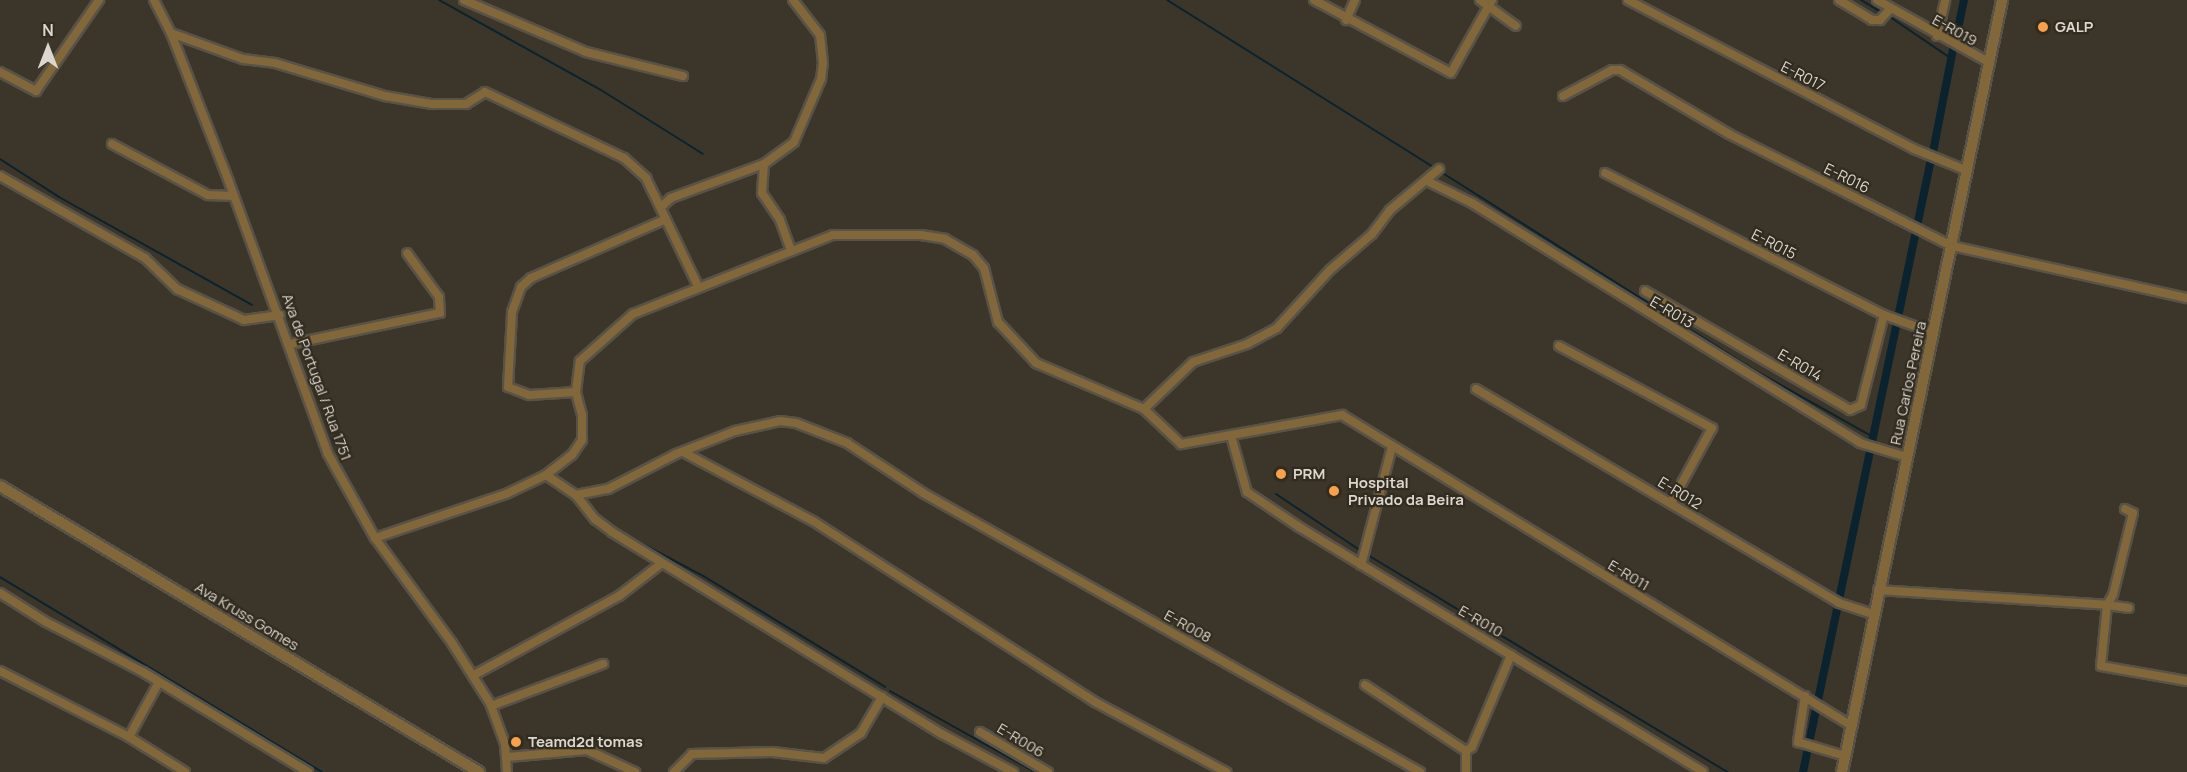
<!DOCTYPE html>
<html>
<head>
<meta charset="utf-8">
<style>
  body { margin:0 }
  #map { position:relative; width:2187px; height:772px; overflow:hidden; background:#3c3529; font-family:Manrope,sans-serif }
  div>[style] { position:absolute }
  .stream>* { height:2px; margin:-1px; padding:0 1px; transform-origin:1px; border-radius:1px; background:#0a232f }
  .canal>* { height:8px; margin:-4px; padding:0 4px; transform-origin:4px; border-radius:4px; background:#0a232f }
  .roads { filter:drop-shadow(2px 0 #595247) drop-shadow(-2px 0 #595247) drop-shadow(0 2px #595247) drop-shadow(0 -2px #595247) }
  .minor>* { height:8px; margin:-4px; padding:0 4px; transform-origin:4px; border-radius:4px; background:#82673b }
  .tertiary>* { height:10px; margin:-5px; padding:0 5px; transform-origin:5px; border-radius:5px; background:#82673b }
  .dots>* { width:16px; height:16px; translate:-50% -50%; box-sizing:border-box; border:3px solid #322b1f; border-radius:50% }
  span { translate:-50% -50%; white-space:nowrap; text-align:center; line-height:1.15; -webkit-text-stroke:4.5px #322b1f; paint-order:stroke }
  .poi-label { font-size:15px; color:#dbd7cf; font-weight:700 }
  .left { translate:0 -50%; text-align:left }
  .street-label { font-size:15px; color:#dbd7cf }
  .north { position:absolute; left:18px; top:18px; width:60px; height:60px; -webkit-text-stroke:4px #322b1f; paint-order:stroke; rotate:0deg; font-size:16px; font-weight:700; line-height:24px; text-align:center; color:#dbd7cf }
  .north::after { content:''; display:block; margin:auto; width:21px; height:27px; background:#dbd7cf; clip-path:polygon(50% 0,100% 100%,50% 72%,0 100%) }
</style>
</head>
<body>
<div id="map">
  <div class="stream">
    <div style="left:439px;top:0;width:185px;rotate:29.1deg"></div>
    <div style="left:601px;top:90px;width:120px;rotate:32.1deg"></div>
    <div style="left:1167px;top:0;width:318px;rotate:32.1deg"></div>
    <div style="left:1861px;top:0;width:23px;rotate:31deg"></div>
    <div style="left:1890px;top:17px;width:71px;rotate:34.1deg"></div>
    <div style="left:0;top:159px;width:70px;rotate:32.8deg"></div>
    <div style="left:59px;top:197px;width:221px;rotate:29.2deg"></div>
    <div style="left:1441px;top:172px;width:367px;rotate:32.3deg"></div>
    <div style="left:1751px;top:368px;width:140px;rotate:29.5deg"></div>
    <div style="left:1276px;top:494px;width:102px;rotate:33.8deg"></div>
    <div style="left:620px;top:532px;width:96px;rotate:27.9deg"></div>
    <div style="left:705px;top:577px;width:211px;rotate:31.4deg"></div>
    <div style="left:1366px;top:554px;width:423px;rotate:31.1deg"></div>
    <div style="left:0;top:577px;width:376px;rotate:31.2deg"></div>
    <div style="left:890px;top:691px;width:166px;rotate:29.2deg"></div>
  </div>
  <div class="canal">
    <div style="left:1955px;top:42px;width:43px;rotate:-77.9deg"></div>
    <div style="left:1933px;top:152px;width:105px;rotate:-79deg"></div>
    <div style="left:1803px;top:772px;width:621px;rotate:-78.2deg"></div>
  </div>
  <div class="roads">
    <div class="minor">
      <div style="left:154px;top:0;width:37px;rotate:63deg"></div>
      <div style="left:171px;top:33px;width:160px;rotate:68.7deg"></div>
      <div style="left:229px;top:182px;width:289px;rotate:70deg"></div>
      <div style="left:328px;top:454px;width:96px;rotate:60.8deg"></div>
      <div style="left:375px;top:538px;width:130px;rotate:53.7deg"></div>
      <div style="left:452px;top:643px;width:71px;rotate:57.7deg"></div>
      <div style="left:490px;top:703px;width:44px;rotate:69.9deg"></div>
      <div style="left:505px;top:744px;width:28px;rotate:86deg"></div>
      <div style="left:464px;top:0;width:133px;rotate:23.1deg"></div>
      <div style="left:586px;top:52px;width:100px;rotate:13.9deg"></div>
      <div style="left:1314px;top:0;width:155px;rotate:28.1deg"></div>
      <div style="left:1451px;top:73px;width:84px;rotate:-60.7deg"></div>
      <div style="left:1480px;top:0;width:44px;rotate:35.8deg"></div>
      <div style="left:1628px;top:0;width:322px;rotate:27.5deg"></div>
      <div style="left:1914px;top:149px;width:58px;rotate:22.2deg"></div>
      <div style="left:1839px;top:0;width:39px;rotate:31deg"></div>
      <div style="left:1872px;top:20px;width:8px"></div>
      <div style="left:1880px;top:20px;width:16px;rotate:-47deg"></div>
      <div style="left:1877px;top:0;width:129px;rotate:29.1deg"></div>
      <div style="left:1346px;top:20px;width:22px;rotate:-66deg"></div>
      <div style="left:171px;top:33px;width:77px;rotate:19.9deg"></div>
      <div style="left:243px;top:59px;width:32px;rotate:7deg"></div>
      <div style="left:275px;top:63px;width:115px;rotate:16.7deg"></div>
      <div style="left:385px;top:96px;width:48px;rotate:9.7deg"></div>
      <div style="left:432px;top:104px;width:34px"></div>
      <div style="left:466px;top:104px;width:22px;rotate:-32deg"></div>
      <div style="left:485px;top:92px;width:154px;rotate:25.4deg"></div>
      <div style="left:624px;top:158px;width:30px;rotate:42deg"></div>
      <div style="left:646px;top:178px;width:120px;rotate:64.3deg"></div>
      <div style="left:1937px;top:36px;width:37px;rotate:-77deg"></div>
      <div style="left:0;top:72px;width:41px;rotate:27.8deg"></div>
      <div style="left:36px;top:91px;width:111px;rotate:-55.3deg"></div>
      <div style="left:1563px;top:96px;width:55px;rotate:-28deg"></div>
      <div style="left:1612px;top:70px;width:8px"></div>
      <div style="left:1620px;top:70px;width:126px;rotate:30.4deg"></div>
      <div style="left:1729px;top:134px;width:250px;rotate:26.7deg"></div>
      <div style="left:1952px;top:246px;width:241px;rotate:12.5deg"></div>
      <div style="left:112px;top:144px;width:109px;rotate:28deg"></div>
      <div style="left:208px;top:195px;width:26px;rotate:2deg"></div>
      <div style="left:764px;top:164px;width:29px;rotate:94deg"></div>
      <div style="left:762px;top:193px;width:32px;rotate:56deg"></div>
      <div style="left:780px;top:220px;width:33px;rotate:70deg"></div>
      <div style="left:1605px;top:173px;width:313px;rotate:27deg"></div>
      <div style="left:1884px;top:315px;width:53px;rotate:19.8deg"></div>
      <div style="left:0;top:176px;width:167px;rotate:29.5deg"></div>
      <div style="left:145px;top:258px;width:45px;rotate:44.1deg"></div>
      <div style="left:177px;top:289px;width:74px;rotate:24.8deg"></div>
      <div style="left:244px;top:320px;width:36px;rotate:-8deg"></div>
      <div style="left:1427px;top:181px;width:50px;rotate:26.1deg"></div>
      <div style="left:1472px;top:203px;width:456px;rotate:31.7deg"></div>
      <div style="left:1860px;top:443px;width:49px;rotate:16.6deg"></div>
      <div style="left:661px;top:207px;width:13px;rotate:-42deg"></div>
      <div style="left:671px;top:198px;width:99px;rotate:-20.1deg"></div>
      <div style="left:764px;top:164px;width:37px;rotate:-36deg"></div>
      <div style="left:794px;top:142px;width:69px;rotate:-66.8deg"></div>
      <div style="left:821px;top:79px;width:16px;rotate:-83deg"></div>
      <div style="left:823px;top:63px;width:28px;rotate:-96deg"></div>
      <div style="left:820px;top:35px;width:44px;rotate:-127.6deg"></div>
      <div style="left:1645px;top:291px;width:237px;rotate:30.1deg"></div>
      <div style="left:1850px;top:410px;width:12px;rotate:-24deg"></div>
      <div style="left:1861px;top:405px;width:93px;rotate:-75.7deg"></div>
      <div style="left:291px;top:344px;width:152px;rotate:-11.8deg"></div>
      <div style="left:440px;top:313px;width:16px;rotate:-94deg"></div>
      <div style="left:439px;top:297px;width:54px;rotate:-126deg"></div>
      <div style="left:1559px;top:346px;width:174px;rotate:28.2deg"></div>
      <div style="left:1712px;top:428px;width:85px;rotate:118.7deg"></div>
      <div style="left:1476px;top:389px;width:421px;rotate:30.5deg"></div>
      <div style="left:1839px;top:603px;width:36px;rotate:18deg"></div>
      <div style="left:576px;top:392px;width:47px;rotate:176.3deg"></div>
      <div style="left:529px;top:395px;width:22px;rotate:-159deg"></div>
      <div style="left:508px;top:387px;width:75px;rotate:-86.9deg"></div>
      <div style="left:512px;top:312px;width:27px;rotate:-70deg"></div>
      <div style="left:521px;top:287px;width:13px;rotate:-42deg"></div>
      <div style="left:531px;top:278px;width:147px;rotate:-23.6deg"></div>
      <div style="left:1144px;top:409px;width:68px;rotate:-43.8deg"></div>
      <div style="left:1193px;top:362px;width:57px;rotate:-18.4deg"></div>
      <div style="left:1247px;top:344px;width:34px;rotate:-28deg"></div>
      <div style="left:1277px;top:328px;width:79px;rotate:-47.6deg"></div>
      <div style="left:1330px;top:270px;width:55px;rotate:-40.6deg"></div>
      <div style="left:1372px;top:234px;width:30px;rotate:-53deg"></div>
      <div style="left:1390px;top:210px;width:64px;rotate:-39.9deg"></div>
      <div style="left:1231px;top:436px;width:58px;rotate:74.1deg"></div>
      <div style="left:1247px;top:492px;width:63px;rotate:33.9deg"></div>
      <div style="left:1299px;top:527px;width:472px;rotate:31.2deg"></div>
      <div style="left:683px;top:452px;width:147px;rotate:28deg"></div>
      <div style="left:813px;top:521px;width:335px;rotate:32.7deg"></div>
      <div style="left:1095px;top:702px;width:149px;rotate:28.1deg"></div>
      <div style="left:546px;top:475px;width:36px;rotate:34deg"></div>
      <div style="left:576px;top:495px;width:31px;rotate:52deg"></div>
      <div style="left:595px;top:519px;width:21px;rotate:37deg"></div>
      <div style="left:612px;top:532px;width:387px;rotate:31.5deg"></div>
      <div style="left:942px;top:734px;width:81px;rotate:28.2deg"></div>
      <div style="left:576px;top:495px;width:33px;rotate:-11deg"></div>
      <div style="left:608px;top:489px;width:76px;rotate:-27.2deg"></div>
      <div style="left:676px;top:454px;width:63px;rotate:-21.3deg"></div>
      <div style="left:735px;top:431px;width:46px;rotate:-12.5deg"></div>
      <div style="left:780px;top:421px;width:16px;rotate:7deg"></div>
      <div style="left:796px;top:423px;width:55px;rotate:21.4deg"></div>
      <div style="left:847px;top:443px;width:91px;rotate:33.3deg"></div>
      <div style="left:923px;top:493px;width:570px;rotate:29.31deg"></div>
      <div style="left:2125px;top:509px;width:9px;rotate:27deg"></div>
      <div style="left:2133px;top:513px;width:84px;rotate:103.7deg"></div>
      <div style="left:2113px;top:595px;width:12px;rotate:121deg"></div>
      <div style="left:2107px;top:605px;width:22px;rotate:8deg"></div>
      <div style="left:375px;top:538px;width:138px;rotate:-18.6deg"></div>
      <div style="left:506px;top:494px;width:44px;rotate:-25.4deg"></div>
      <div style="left:546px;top:475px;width:33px;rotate:-38deg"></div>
      <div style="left:572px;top:455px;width:18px;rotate:-56deg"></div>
      <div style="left:582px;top:440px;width:25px;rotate:-90deg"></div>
      <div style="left:582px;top:415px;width:24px;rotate:-105deg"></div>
      <div style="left:576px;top:392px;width:31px;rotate:-83deg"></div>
      <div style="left:580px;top:361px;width:71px;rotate:-41.6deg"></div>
      <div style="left:633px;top:314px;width:215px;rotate:-21.6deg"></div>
      <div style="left:833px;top:235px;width:88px"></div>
      <div style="left:921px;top:235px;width:24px;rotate:9deg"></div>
      <div style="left:945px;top:239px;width:32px;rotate:30deg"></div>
      <div style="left:973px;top:255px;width:17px;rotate:50deg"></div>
      <div style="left:984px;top:268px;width:56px;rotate:75.5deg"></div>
      <div style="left:998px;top:322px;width:56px;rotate:47.2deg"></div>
      <div style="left:1036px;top:363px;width:117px;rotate:23.1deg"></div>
      <div style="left:1144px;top:409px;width:51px;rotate:43.4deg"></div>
      <div style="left:1181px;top:444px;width:164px;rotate:-10.2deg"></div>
      <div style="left:1342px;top:415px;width:597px;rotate:31.38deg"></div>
      <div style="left:1361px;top:565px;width:122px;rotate:-75.3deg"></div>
      <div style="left:1878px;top:590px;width:229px;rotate:3.7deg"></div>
      <div style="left:2107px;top:605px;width:61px;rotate:95.6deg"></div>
      <div style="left:2101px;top:666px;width:87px;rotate:9.9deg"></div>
      <div style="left:0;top:593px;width:54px;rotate:32.2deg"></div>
      <div style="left:46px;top:622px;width:109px;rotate:27.3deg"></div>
      <div style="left:143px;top:672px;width:193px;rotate:31.2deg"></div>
      <div style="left:0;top:671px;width:145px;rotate:27.1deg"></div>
      <div style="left:129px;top:737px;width:66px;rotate:32deg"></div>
      <div style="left:474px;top:675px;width:165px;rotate:-28.6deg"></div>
      <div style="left:619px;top:596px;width:54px;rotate:-37.5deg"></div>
      <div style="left:1365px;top:685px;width:121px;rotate:33.2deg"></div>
      <div style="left:1466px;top:751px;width:7px;rotate:-34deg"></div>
      <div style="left:1472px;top:747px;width:100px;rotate:-67deg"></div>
      <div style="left:1805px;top:696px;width:47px;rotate:98.7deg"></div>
      <div style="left:1798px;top:742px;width:49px;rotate:16.6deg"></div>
      <div style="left:491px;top:706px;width:120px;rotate:-20.6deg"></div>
      <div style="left:980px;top:732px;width:79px;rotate:30.5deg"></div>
      <div style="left:129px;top:737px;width:63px;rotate:-61.4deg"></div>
      <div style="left:508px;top:757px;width:79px;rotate:-5.1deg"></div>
      <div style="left:587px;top:750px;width:53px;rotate:24.6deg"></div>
      <div style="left:674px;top:772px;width:25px;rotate:-45deg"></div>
      <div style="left:692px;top:754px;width:80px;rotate:-1.4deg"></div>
      <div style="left:772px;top:752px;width:52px;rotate:6.6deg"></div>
      <div style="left:824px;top:758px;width:45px;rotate:-34deg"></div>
      <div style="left:861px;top:733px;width:42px;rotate:-59.7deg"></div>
      <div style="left:1466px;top:772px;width:21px;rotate:-90deg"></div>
    </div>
    <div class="tertiary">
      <div style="left:0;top:486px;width:558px;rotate:30.84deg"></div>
      <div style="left:1842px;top:772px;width:788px;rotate:-78.29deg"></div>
    </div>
  </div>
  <div class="dots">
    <div style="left:2043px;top:27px;background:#f8a14a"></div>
    <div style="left:1281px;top:474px;background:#f8a14a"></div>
    <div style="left:1334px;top:491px;background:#f8a14a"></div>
    <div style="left:516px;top:742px;background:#f8a14a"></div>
  </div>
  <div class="poi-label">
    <span class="left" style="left:2055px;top:27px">GALP</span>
    <span class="left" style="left:1293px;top:474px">PRM</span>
    <span class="left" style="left:1348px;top:491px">Hospital<br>Privado da Beira</span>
    <span class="left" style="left:528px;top:742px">Teamd2d tomas</span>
  </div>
  <div class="street-label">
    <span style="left:1955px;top:30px;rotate:29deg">E-R019</span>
    <span style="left:1803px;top:76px;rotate:27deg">E-R017</span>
    <span style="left:1847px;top:178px;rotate:26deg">E-R016</span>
    <span style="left:1774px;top:244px;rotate:27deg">E-R015</span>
    <span style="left:1672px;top:312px;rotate:30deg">E-R013</span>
    <span style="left:1800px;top:365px;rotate:30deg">E-R014</span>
    <span style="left:317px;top:377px;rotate:70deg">Ava de Portugal / Rua 1751</span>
    <span style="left:1908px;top:383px;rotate:-78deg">Rua Carlos Pereira</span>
    <span style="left:1680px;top:493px;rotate:31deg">E-R012</span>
    <span style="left:1629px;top:575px;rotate:31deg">E-R011</span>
    <span style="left:247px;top:616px;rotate:31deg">Ava Kruss Gomes</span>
    <span style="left:1481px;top:621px;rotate:30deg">E-R010</span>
    <span style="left:1188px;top:626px;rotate:29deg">E-R008</span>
    <span style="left:1021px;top:740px;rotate:31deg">E-R006</span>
  </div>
  <div class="north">N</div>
</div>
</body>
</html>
